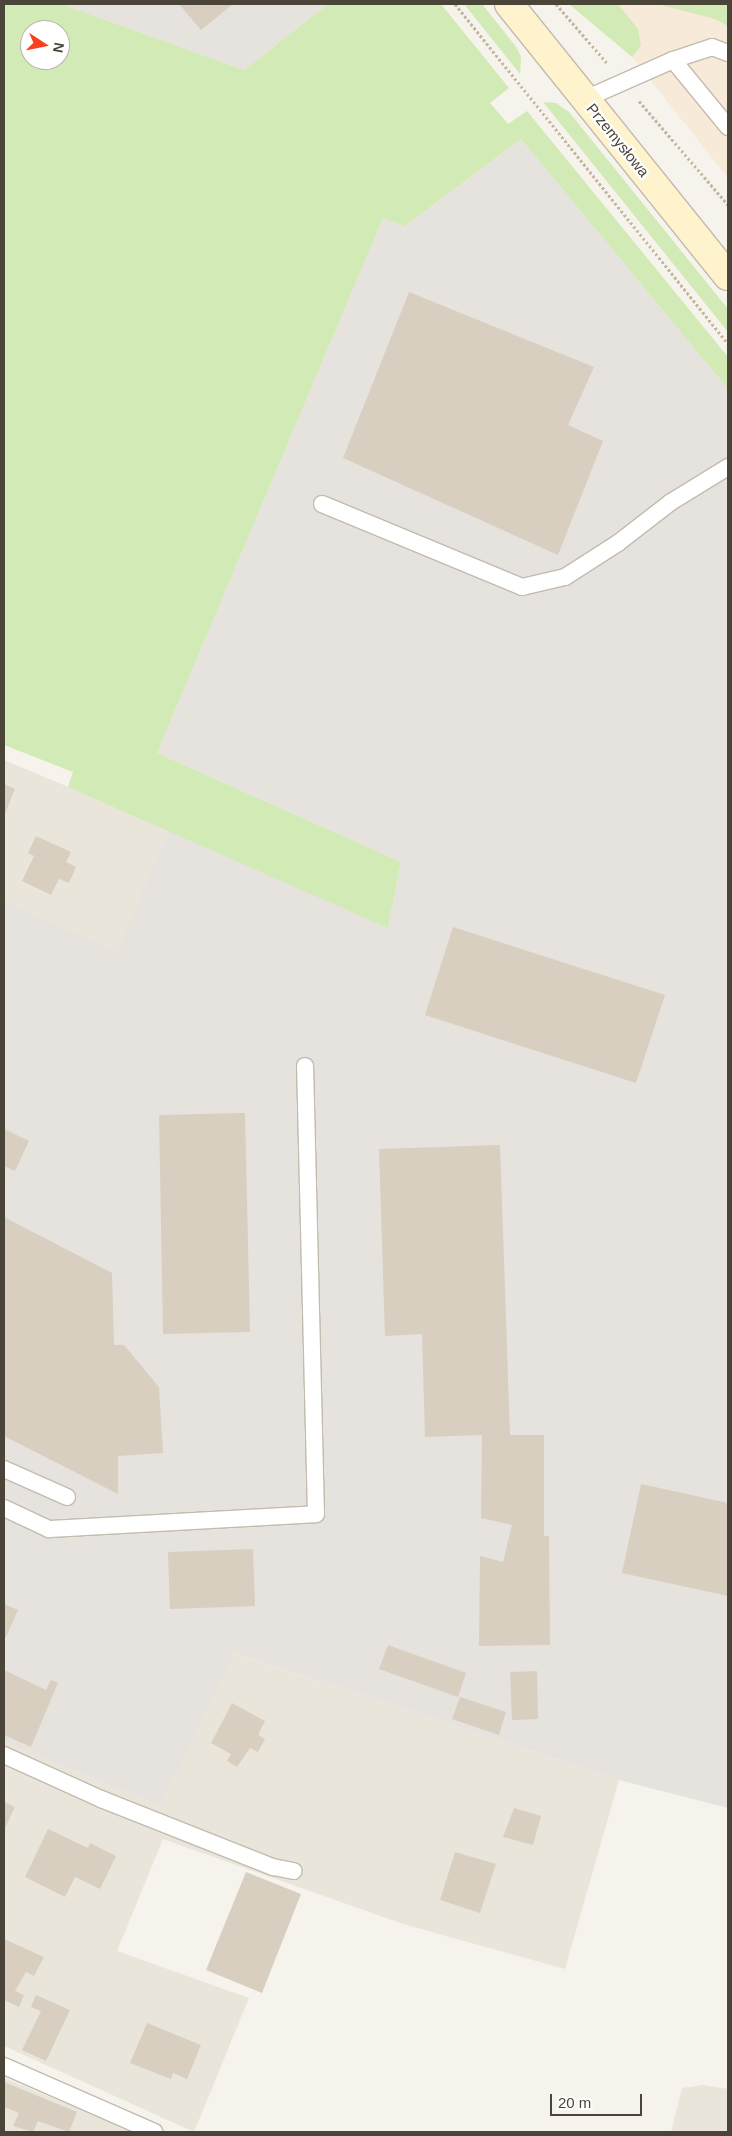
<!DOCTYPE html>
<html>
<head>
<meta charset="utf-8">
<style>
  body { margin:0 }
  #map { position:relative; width:732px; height:2136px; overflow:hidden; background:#f6f3ec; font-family:Helvetica,sans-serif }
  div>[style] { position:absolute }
  .residential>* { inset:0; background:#eae5da }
  .commercial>* { inset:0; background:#f7ead8 }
  .industrial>* { inset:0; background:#e6e2dd }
  .green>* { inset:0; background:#d2eab5 }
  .building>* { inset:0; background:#d8cfc1 }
  .path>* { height:3px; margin-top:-1.5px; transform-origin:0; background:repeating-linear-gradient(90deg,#c4b79f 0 2.5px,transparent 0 5px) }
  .roads { filter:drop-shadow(1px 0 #c2bbae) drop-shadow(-1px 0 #c2bbae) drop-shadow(0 1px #c2bbae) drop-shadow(0 -1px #c2bbae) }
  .lane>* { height:16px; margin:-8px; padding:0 8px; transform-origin:8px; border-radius:8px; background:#fff }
  .secondary>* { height:28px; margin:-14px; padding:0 14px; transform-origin:14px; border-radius:14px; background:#fff3cd }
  span { translate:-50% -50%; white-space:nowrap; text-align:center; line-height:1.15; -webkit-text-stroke:4.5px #fff; paint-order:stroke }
  .street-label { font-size:15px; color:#4b4439 }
  .frame { position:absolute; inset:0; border:5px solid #4b4439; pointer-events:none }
  .north { position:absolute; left:20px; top:20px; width:50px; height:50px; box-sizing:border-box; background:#fff; border:1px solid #b7b4b0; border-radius:50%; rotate:101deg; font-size:14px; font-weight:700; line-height:20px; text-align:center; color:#4b4439 }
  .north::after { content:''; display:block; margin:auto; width:18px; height:22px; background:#fc3f1d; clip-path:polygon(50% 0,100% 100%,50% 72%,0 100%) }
  .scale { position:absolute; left:550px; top:2094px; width:92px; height:22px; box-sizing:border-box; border:2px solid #4b4439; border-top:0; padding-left:6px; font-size:15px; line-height:18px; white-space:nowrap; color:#4b4439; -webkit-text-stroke:4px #fff; paint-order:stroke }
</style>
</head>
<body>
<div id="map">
  <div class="residential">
    <div style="clip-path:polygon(4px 760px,169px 829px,118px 954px,4px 900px)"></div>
    <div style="clip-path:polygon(234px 1653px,619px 1780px,565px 1969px,403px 1924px,163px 1839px,117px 1951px,249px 1998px,194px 2132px,4px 2046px,4px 1742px,161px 1806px)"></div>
    <div style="clip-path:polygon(4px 2078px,62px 2102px,134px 2132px,4px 2132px)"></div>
    <div style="clip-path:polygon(704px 2085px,728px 2089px,728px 2132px,671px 2132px,682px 2088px)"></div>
  </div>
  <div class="commercial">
    <div style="clip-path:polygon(589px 4px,728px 4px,728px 178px,632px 57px)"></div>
  </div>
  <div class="industrial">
    <div style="clip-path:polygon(61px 4px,328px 4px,244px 70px)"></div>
    <div style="clip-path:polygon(521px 139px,728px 389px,728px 1808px,619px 1780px,235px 1653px,161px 1806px,4px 1742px,4px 900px,117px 953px,169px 829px,388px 928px,401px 862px,157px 753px,383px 218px,405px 226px)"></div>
  </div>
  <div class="green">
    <div style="clip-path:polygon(evenodd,4px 4px,61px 4px,244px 70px,328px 4px,441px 4px,509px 88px,490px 103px,508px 124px,527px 111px,728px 357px,728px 389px,521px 139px,405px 226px,383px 218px,157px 753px,401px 862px,388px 928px,68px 787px,73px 772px,4px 745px,4px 4px,30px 30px,60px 30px,60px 60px,30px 60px,30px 30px)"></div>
    <div style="clip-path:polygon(464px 4px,482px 4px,494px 19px,517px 48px,521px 57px,520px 74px)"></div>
    <div style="clip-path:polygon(569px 4px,618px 4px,638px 29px,641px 46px,632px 57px)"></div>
    <div style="clip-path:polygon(657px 4px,728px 4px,728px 26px,715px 19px)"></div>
    <div style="clip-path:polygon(543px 102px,556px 103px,569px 112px,728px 309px,728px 332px)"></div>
  </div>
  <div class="building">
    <div style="clip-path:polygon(179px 4px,233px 4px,201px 30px)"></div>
    <div style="clip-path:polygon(409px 292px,594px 367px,568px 425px,603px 441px,558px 555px,343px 458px)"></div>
    <div style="clip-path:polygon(4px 784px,15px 789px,4px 816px)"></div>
    <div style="clip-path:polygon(36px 836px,71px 852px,66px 862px,76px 867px,69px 883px,59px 879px,51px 895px,22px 881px,34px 856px,28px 853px)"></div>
    <div style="clip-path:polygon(453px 927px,665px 995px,636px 1083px,425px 1015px)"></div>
    <div style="clip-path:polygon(245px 1113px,250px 1332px,163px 1334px,159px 1115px)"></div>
    <div style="clip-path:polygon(4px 1129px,29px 1141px,15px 1171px,4px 1166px)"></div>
    <div style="clip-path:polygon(500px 1145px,510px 1435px,544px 1435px,544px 1536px,549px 1536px,550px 1645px,479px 1646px,480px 1556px,503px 1562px,512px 1525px,481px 1518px,482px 1435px,425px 1437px,422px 1334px,385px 1336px,379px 1149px)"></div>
    <div style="clip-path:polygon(4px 1217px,112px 1273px,114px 1345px,124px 1345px,159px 1387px,163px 1453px,118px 1456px,118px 1494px,4px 1436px)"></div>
    <div style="clip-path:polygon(641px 1484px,728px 1503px,728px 1596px,622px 1573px)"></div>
    <div style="clip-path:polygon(253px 1549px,255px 1606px,170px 1609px,168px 1552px)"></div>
    <div style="clip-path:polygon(4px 1604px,18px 1610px,6px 1637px,4px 1637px)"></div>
    <div style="clip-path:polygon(388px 1645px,466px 1673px,458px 1697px,379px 1669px)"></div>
    <div style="clip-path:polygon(4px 1670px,46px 1690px,51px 1680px,58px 1683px,31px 1747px,4px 1735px)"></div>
    <div style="clip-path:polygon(537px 1671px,538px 1719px,512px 1720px,510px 1672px)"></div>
    <div style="clip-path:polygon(460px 1697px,506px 1712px,499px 1735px,452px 1719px)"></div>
    <div style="clip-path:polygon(232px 1703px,265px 1721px,258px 1735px,265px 1739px,258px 1752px,250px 1748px,237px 1767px,227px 1761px,231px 1754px,211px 1743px)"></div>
    <div style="clip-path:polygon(4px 1802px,15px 1807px,4px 1830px)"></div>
    <div style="clip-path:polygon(514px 1808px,541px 1816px,533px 1845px,503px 1837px)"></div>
    <div style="clip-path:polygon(48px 1829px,88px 1848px,90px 1843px,116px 1856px,100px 1889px,75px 1877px,65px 1897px,25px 1877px)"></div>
    <div style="clip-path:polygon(455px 1852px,496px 1864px,480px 1913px,440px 1900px)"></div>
    <div style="clip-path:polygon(246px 1872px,301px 1894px,262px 1993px,206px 1970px)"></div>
    <div style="clip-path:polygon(4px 1939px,44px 1957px,34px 1976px,26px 1972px,15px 1991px,24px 1995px,19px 2007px,4px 2000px)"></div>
    <div style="clip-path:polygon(36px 1995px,70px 2010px,46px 2061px,22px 2050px,41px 2011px,31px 2007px)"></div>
    <div style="clip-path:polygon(147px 2023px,201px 2045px,187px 2079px,173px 2073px,171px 2079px,130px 2063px)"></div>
    <div style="clip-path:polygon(4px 2082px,77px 2112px,69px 2132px,38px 2121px,33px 2132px,13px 2126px,19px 2113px,4px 2107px)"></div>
  </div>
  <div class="path">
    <div style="left:455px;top:4px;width:435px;rotate:51.2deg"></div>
    <div style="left:556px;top:4px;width:79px;rotate:49.1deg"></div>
    <div style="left:639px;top:101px;width:137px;rotate:49.4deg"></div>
  </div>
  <div class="roads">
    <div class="lane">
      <div style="left:673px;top:60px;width:87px;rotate:50.6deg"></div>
      <div style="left:585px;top:99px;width:96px;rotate:-23.9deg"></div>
      <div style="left:673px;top:60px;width:41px;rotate:-18.4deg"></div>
      <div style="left:712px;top:47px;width:17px;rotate:21deg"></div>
      <div style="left:322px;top:504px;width:217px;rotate:22.5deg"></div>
      <div style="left:522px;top:587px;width:44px;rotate:-13.1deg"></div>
      <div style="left:565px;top:577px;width:63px;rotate:-32.7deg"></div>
      <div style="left:618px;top:543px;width:67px;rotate:-37.7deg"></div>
      <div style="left:671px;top:502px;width:67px;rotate:-31.6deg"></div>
      <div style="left:4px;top:1469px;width:69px;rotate:24deg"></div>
      <div style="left:4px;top:1508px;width:50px;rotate:25deg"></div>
      <div style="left:49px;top:1529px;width:267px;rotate:-3.2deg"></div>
      <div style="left:316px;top:1514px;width:448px;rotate:-91.4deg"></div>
      <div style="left:4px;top:1755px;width:107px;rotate:24.4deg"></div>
      <div style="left:101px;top:1799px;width:185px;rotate:21.6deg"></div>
      <div style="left:273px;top:1867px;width:21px;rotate:11deg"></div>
      <div style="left:4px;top:2066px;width:164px;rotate:23.7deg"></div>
    </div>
    <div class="secondary">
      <div style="left:509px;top:4px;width:349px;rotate:51.2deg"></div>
    </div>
  </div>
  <div class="street-label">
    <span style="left:618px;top:140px;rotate:51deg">Przemysłowa</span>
  </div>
  <div class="frame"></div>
  <div class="north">N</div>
  <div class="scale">20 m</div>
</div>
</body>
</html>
